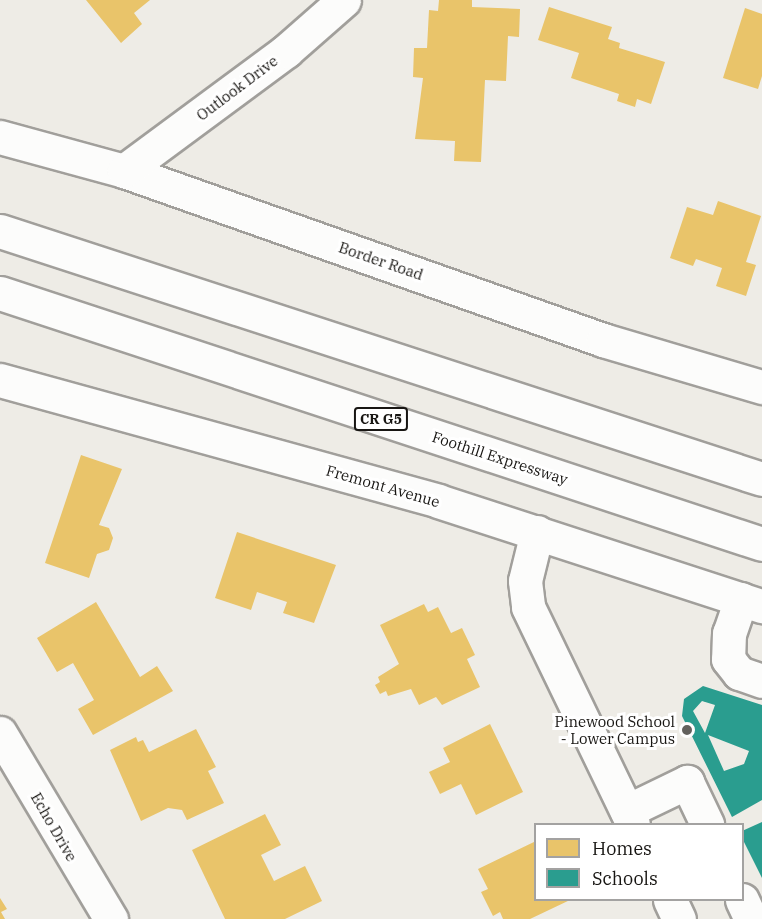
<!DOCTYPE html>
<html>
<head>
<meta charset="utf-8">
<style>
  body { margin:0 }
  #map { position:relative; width:762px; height:919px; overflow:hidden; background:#eeece6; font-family:"IBM Plex Serif",serif }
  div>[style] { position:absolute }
  .homes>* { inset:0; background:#e9c46a }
  .schools>* { inset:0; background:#2a9d8f }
  .roads { filter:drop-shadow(2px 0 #a19f9b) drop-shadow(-2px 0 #a19f9b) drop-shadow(0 2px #a19f9b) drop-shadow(0 -2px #a19f9b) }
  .minor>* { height:33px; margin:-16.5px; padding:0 16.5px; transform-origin:16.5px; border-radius:16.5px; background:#fcfcfb }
  .highway>* { height:33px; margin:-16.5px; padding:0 16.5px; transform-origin:16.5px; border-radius:16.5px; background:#fcfcfb }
  .dots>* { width:16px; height:16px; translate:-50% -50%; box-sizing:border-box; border:3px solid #fff; border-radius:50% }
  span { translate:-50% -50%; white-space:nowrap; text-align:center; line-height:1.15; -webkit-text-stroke:6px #fff; paint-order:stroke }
  .shield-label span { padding:2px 4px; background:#fff; border:2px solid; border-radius:4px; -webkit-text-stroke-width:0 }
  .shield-label { font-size:14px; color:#181613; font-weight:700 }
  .street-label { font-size:15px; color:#181613 }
  .poi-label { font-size:15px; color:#181613 }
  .right { translate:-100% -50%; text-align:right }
  .legend { position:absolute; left:534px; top:823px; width:210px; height:78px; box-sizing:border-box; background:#fff; border:2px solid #a3a2a1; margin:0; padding:8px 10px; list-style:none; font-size:18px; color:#181613 }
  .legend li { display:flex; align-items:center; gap:12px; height:30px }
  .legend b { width:30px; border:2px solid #a3a2a1 }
</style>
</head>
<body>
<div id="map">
  <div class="homes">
    <div style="clip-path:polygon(86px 0,150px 0,134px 13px,142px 24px,121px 43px)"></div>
    <div style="clip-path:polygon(439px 0,472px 0,472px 7px,520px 9px,519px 37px,508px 36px,506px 81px,485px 80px,481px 162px,454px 161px,455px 141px,415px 139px,423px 78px,413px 77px,414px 48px,427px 48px,429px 10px,438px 11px)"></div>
    <div style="clip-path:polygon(549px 7px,612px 27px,608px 39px,620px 43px,619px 48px,665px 62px,651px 104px,637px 99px,635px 107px,617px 101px,619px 94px,571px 78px,579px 53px,538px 40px)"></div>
    <div style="clip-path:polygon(745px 8px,762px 14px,762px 76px,758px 89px,723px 78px)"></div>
    <div style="clip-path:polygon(718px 201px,761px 216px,746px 262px,756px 265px,746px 296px,716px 286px,722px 268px,696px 259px,693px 266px,670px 258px,687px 207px,713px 215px)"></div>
    <div style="clip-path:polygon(81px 455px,122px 469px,99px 525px,109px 528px,113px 538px,109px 550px,97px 554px,89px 578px,45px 563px)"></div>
    <div style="clip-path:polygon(237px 532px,336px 565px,314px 623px,283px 613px,287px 602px,257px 592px,251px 610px,215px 598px)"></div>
    <div style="clip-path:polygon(96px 602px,140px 677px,157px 666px,173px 691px,93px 735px,78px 709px,94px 700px,73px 663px,57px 672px,37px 638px)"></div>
    <div style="clip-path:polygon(424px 604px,428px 612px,438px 607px,451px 633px,462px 628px,475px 655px,467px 659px,480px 687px,442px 705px,436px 697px,419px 705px,411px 689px,388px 696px,386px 691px,380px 694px,375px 685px,380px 682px,378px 677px,399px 664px,380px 625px)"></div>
    <div style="clip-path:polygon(490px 724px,523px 792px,476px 815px,461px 784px,440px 794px,429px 772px,450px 762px,443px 748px)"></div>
    <div style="clip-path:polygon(196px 729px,216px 767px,208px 771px,224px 803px,187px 820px,182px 810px,168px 808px,141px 821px,110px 750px,136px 737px,138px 742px,143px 740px,149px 752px)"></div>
    <div style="clip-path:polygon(265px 814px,281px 845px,261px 855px,274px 881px,305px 866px,322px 901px,285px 919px,225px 919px,192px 850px)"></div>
    <div style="clip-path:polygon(536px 841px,536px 900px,570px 900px,530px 919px,503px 919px,500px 912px,493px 916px,481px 892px,488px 889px,478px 869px)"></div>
    <div style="clip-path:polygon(0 898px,7px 909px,1px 912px,5px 919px,0 919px)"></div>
  </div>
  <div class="schools">
    <div style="clip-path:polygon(evenodd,703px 686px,762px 705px,762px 800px,732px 817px,682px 716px,684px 699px,703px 686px,702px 701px,715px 705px,705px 733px,693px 711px,702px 701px,703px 686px,708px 735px,749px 751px,744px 764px,724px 771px,708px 735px)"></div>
    <div style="clip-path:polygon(762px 822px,762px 878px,742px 838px,742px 831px)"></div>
  </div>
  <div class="roads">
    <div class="minor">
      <div style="left:0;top:137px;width:129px;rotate:15.3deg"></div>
      <div style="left:124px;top:171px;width:508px;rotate:19.43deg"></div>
      <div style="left:603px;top:340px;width:166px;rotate:16.5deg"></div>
      <div style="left:124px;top:171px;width:202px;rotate:-36.5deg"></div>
      <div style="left:286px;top:51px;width:77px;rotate:-41.3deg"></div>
      <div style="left:0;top:380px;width:454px;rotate:15.4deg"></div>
      <div style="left:438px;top:501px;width:341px;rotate:18deg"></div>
      <div style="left:537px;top:532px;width:50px;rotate:103.8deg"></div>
      <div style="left:525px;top:581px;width:26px;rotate:83deg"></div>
      <div style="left:528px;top:607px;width:241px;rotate:64.2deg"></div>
      <div style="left:741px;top:599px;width:36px;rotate:109deg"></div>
      <div style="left:729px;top:633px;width:26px;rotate:92deg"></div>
      <div style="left:728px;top:659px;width:18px;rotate:52deg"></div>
      <div style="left:739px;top:673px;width:24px;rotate:19deg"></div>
      <div style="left:0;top:733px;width:217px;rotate:59.2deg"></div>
      <div style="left:627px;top:811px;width:67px;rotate:-25.8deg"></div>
      <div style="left:687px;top:782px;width:47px;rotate:64.5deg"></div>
      <div style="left:670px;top:900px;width:21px;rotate:65deg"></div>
      <div style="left:742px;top:900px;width:21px;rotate:65deg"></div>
    </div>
    <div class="highway">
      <div style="left:0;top:231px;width:801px;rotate:18.03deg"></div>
      <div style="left:0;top:293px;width:802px;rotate:18.23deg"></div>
    </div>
  </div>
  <div class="dots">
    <div style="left:687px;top:730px;background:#63615d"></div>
  </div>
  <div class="shield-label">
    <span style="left:381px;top:419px">CR G5</span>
  </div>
  <div class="street-label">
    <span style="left:237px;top:88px;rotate:-37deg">Outlook Drive</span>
    <span style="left:381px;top:261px;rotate:19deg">Border Road</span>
    <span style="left:500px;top:458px;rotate:18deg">Foothill Expressway</span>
    <span style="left:383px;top:486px;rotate:16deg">Fremont Avenue</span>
    <span style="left:54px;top:827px;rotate:60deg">Echo Drive</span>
  </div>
  <div class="poi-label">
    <span class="right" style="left:675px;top:730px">Pinewood School<br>- Lower Campus</span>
  </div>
  <ul class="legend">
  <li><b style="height:16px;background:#e9c46a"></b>Homes</li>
  <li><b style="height:16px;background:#2a9d8f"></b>Schools</li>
  </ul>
</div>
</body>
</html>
